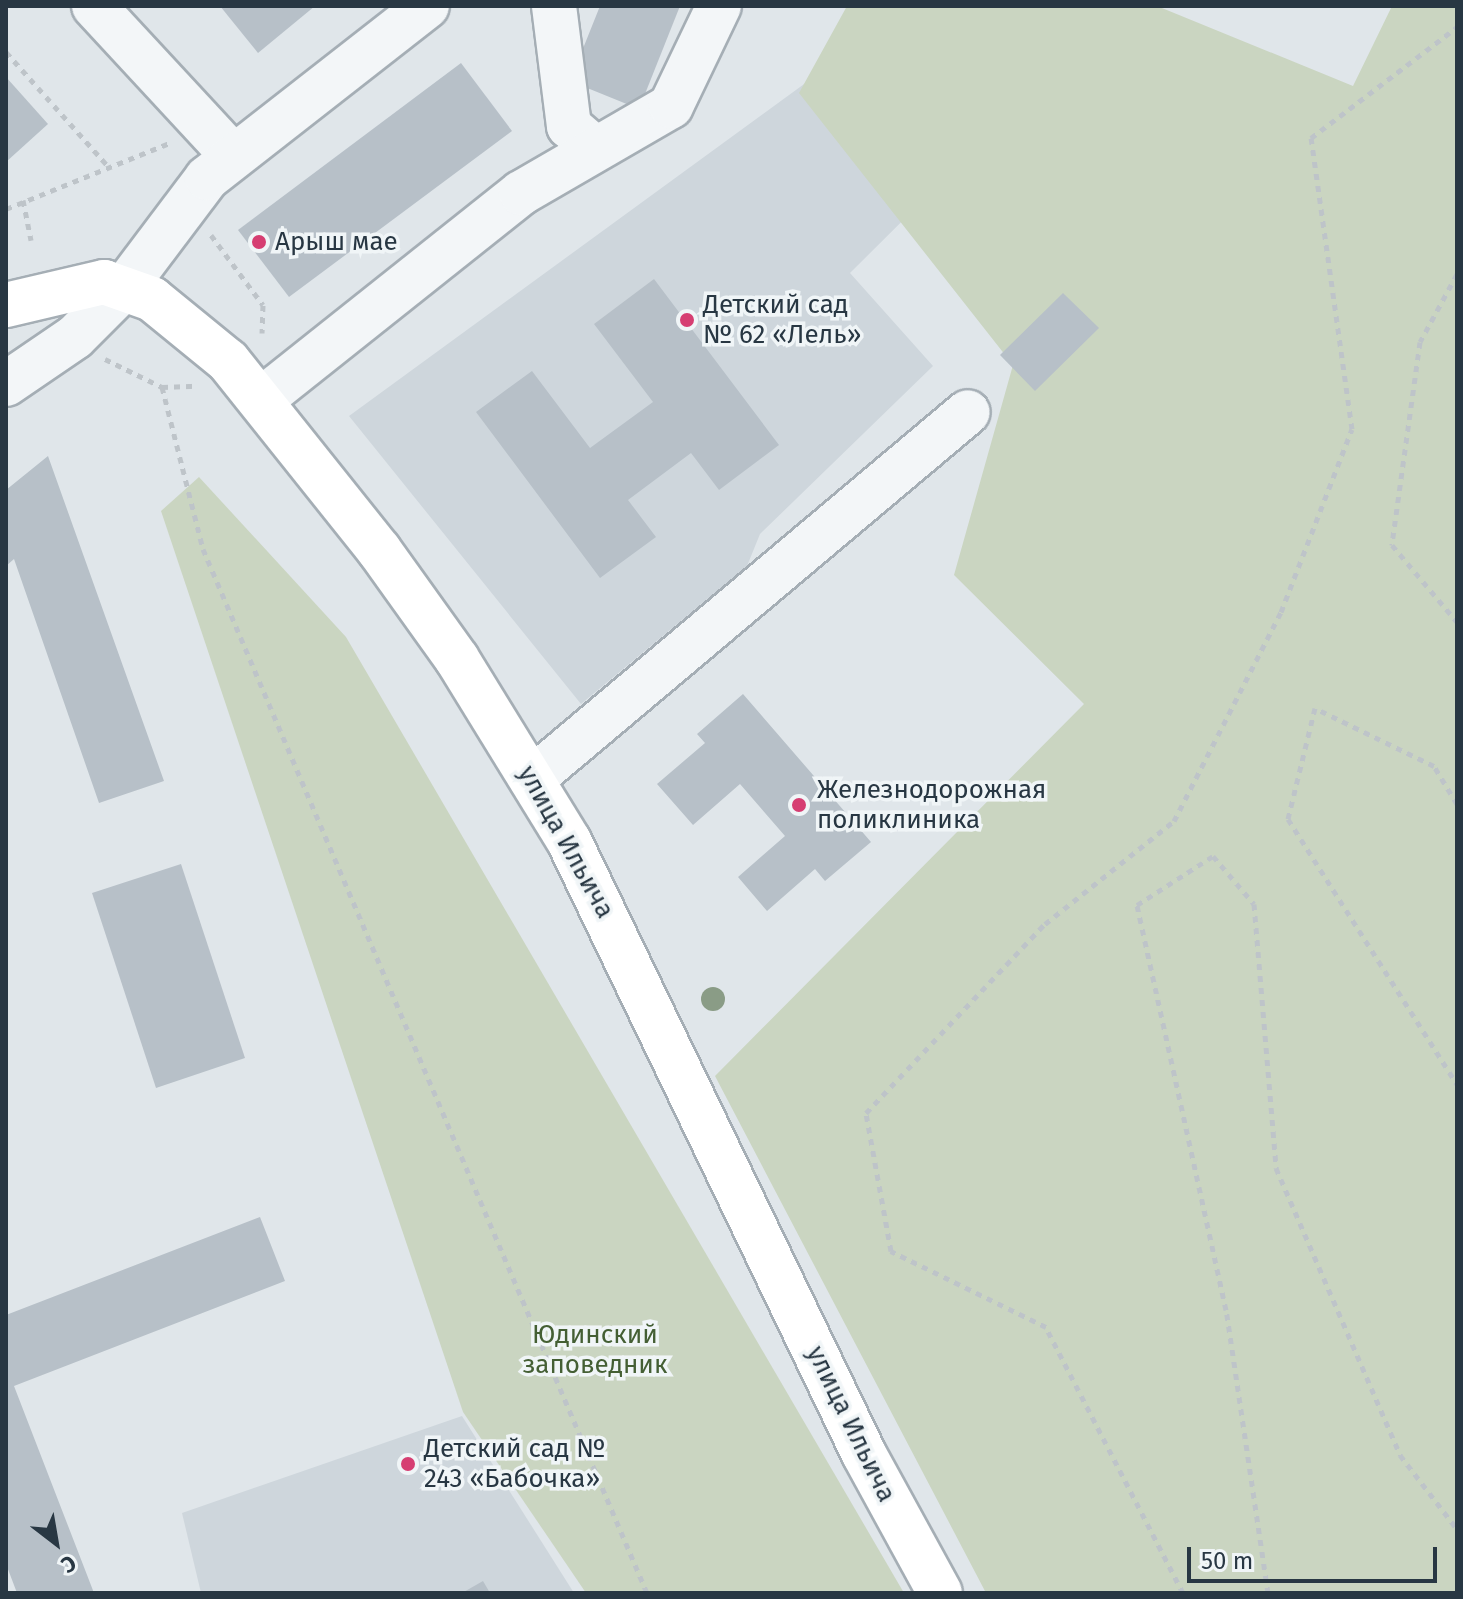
<!DOCTYPE html>
<html>
<head>
<meta charset="utf-8">
<style>
  body { margin:0 }
  #map { position:relative; width:1463px; height:1599px; overflow:hidden; background:#e0e6ea; font-family:"Fira Sans",sans-serif }
  div>[style] { position:absolute }
  .built>* { inset:0; background:#ced6dc }
  .green>* { inset:0; background:#cad5c1 }
  .building>* { inset:0; background:#b7c0c8 }
  .path>* { height:5px; margin-top:-2.5px; transform-origin:0; background:repeating-linear-gradient(90deg,#bec4c9 0 6px,transparent 0 12px) }
  .roads { filter:drop-shadow(2px 0 #a5aeb5) drop-shadow(-2px 0 #a5aeb5) drop-shadow(0 2px #a5aeb5) drop-shadow(0 -2px #a5aeb5) }
  .minor>* { height:44px; margin:-22px; padding:0 22px; transform-origin:22px; border-radius:22px; background:#f3f6f8 }
  .major>* { height:44px; margin:-22px; padding:0 22px; transform-origin:22px; border-radius:22px; background:#fff }
  .trees>* { width:24px; height:24px; margin:-12px; border-radius:50%; background:#8a9c86 }
  .dots>* { width:22px; height:22px; translate:-50% -50%; box-sizing:border-box; border:4px solid #f0f5f7; border-radius:50% }
  span { translate:-50% -50%; white-space:nowrap; text-align:center; line-height:1.15; -webkit-text-stroke:7px #f0f5f7; paint-order:stroke }
  .poi-label { font-size:26px; color:#283743 }
  .left { translate:0 -50%; text-align:left }
  .street-label { font-size:26px; color:#283743 }
  .park-label { font-size:26px; color:#445f34 }
  .frame { position:absolute; inset:0; border:8px solid #283743; pointer-events:none }
  .north { position:absolute; left:16px; top:1503px; width:80px; height:80px; -webkit-text-stroke:6px #f0f5f7; paint-order:stroke; rotate:149deg; font-size:22px; font-weight:700; line-height:32px; text-align:center; color:#283743 }
  .north::after { content:''; display:block; margin:auto; width:28px; height:36px; background:#283743; clip-path:polygon(50% 0,100% 100%,50% 72%,0 100%) }
  .scale { position:absolute; left:1187px; top:1547px; width:250px; height:36px; box-sizing:border-box; border:4px solid #283743; border-top:0; padding-left:10px; font-size:24px; line-height:28px; white-space:nowrap; color:#283743; -webkit-text-stroke:6px #f0f5f7; paint-order:stroke }
</style>
</head>
<body>
<div id="map">
  <div class="built">
    <div style="clip-path:polygon(911px 6px,1041px 83px,850px 273px,933px 366px,760px 534px,747px 566px,581px 704px,349px 416px)"></div>
    <div style="clip-path:polygon(462px 1416px,574px 1593px,201px 1593px,182px 1513px)"></div>
  </div>
  <div class="green">
    <div style="clip-path:polygon(847px 6px,1157px 6px,1353px 86px,1392px 6px,1457px 6px,1457px 1593px,986px 1593px,715px 1076px,1084px 704px,954px 575px,1013px 365px,799px 93px)"></div>
    <div style="clip-path:polygon(199px 477px,346px 637px,904px 1593px,586px 1593px,463px 1412px,161px 511px)"></div>
  </div>
  <div class="building">
    <div style="clip-path:polygon(220px 6px,315px 6px,258px 53px)"></div>
    <div style="clip-path:polygon(600px 6px,680px 6px,639px 109px,570px 81px)"></div>
    <div style="clip-path:polygon(461px 63px,512px 131px,289px 297px,238px 230px)"></div>
    <div style="clip-path:polygon(6px 77px,48px 124px,6px 162px)"></div>
    <div style="clip-path:polygon(654px 279px,779px 445px,719px 490px,691px 453px,628px 500px,656px 537px,600px 578px,476px 412px,532px 371px,590px 448px,653px 402px,594px 324px)"></div>
    <div style="clip-path:polygon(1063px 293px,1099px 328px,1035px 391px,1000px 355px)"></div>
    <div style="clip-path:polygon(48px 456px,164px 781px,99px 803px,14px 559px,6px 566px,6px 490px)"></div>
    <div style="clip-path:polygon(743px 694px,871px 842px,825px 881px,815px 869px,767px 911px,738px 877px,785px 836px,740px 784px,693px 825px,657px 784px,705px 743px,697px 734px)"></div>
    <div style="clip-path:polygon(181px 864px,245px 1058px,156px 1088px,92px 893px)"></div>
    <div style="clip-path:polygon(260px 1217px,285px 1281px,14px 1386px,94px 1593px,17px 1593px,6px 1564px,6px 1315px)"></div>
    <div style="clip-path:polygon(483px 1581px,490px 1593px,462px 1593px)"></div>
  </div>
  <div class="path">
    <div style="left:6px;top:52px;width:153px;rotate:48.2deg"></div>
    <div style="left:23px;top:200px;width:41px;rotate:78.7deg"></div>
    <div style="left:6px;top:209px;width:176px;rotate:-22deg"></div>
    <div style="left:211px;top:235px;width:87px;rotate:53.4deg"></div>
    <div style="left:263px;top:305px;width:28px;rotate:92deg"></div>
    <div style="left:1457px;top:274px;width:77px;rotate:118.6deg"></div>
    <div style="left:1420px;top:342px;width:205px;rotate:97.9deg"></div>
    <div style="left:1392px;top:545px;width:101px;rotate:49.8deg"></div>
    <div style="left:105px;top:359px;width:64px;rotate:26.2deg"></div>
    <div style="left:162px;top:387px;width:35px;rotate:-2deg"></div>
    <div style="left:162px;top:387px;width:167px;rotate:75.8deg"></div>
    <div style="left:203px;top:549px;width:1134px;rotate:66.96deg"></div>
    <div style="left:1457px;top:804px;width:44px;rotate:-121.2deg"></div>
    <div style="left:1434px;top:766px;width:132px;rotate:-154deg"></div>
    <div style="left:1315px;top:708px;width:114px;rotate:103.7deg"></div>
    <div style="left:1288px;top:819px;width:314px;rotate:57.5deg"></div>
    <div style="left:1183px;top:1593px;width:299px;rotate:-117.3deg"></div>
    <div style="left:1046px;top:1327px;width:173px;rotate:-153.9deg"></div>
    <div style="left:891px;top:1251px;width:140px;rotate:-100.3deg"></div>
    <div style="left:866px;top:1113px;width:260px;rotate:-46.6deg"></div>
    <div style="left:1045px;top:924px;width:165px;rotate:-38.6deg"></div>
    <div style="left:1174px;top:821px;width:235px;rotate:-62.9deg"></div>
    <div style="left:1281px;top:612px;width:196px;rotate:-68.8deg"></div>
    <div style="left:1352px;top:429px;width:294px;rotate:-98deg"></div>
    <div style="left:1311px;top:138px;width:183px;rotate:-37.2deg"></div>
    <div style="left:1268px;top:1593px;width:286px;rotate:-98.4deg"></div>
    <div style="left:1226px;top:1310px;width:415px;rotate:-102.4deg"></div>
    <div style="left:1137px;top:905px;width:90px;rotate:-32.8deg"></div>
    <div style="left:1213px;top:856px;width:63px;rotate:49.5deg"></div>
    <div style="left:1254px;top:904px;width:265px;rotate:85.2deg"></div>
    <div style="left:1276px;top:1168px;width:313px;rotate:66.6deg"></div>
    <div style="left:1400px;top:1455px;width:93px;rotate:52.4deg"></div>
  </div>
  <div class="roads">
    <div class="minor">
      <div style="left:94px;top:6px;width:205px;rotate:47.2deg"></div>
      <div style="left:554px;top:6px;width:121px;rotate:82.9deg"></div>
      <div style="left:569px;top:126px;width:30px;rotate:41deg"></div>
      <div style="left:6px;top:384px;width:83px;rotate:-34.3deg"></div>
      <div style="left:75px;top:337px;width:71px;rotate:-45deg"></div>
      <div style="left:125px;top:287px;width:136px;rotate:-53deg"></div>
      <div style="left:207px;top:178px;width:279px;rotate:-38deg"></div>
      <div style="left:262px;top:399px;width:331px;rotate:-38.5deg"></div>
      <div style="left:521px;top:193px;width:173px;rotate:-30.1deg"></div>
      <div style="left:671px;top:106px;width:111px;rotate:-64.4deg"></div>
      <div style="left:533px;top:778px;width:568px;rotate:-40.08deg"></div>
    </div>
    <div class="major">
      <div style="left:6px;top:305px;width:101px;rotate:-13.2deg"></div>
      <div style="left:104px;top:282px;width:51px;rotate:19.5deg"></div>
      <div style="left:152px;top:299px;width:98px;rotate:39.2deg"></div>
      <div style="left:228px;top:361px;width:242px;rotate:51.4deg"></div>
      <div style="left:379px;top:550px;width:134px;rotate:54.4deg"></div>
      <div style="left:457px;top:659px;width:214px;rotate:58.4deg"></div>
      <div style="left:569px;top:841px;width:680px;rotate:64.3deg"></div>
      <div style="left:864px;top:1454px;width:158px;rotate:61.3deg"></div>
    </div>
  </div>
  <div class="trees">
    <div style="left:713px;top:999px"></div>
  </div>
  <div class="dots">
    <div style="left:259px;top:242px;background:#d63e72"></div>
    <div style="left:687px;top:320px;background:#d63e72"></div>
    <div style="left:799px;top:805px;background:#d63e72"></div>
    <div style="left:408px;top:1464px;background:#d63e72"></div>
  </div>
  <div class="poi-label">
    <span class="left" style="left:275px;top:242px">Арыш мае</span>
    <span class="left" style="left:703px;top:320px">Детский сад<br>№ 62 «Лель»</span>
    <span class="left" style="left:817px;top:805px">Железнодорожная<br>поликлиника</span>
    <span class="left" style="left:424px;top:1464px">Детский сад №<br>243 «Бабочка»</span>
  </div>
  <div class="street-label">
    <span style="left:566px;top:842px;rotate:61deg">улица Ильича</span>
    <span style="left:851px;top:1424px;rotate:64deg">улица Ильича</span>
  </div>
  <div class="park-label">
    <span style="left:595px;top:1350px">Юдинский<br>заповедник</span>
  </div>
  <div class="frame"></div>
  <div class="north">С</div>
  <div class="scale">50 m</div>
</div>
</body>
</html>
